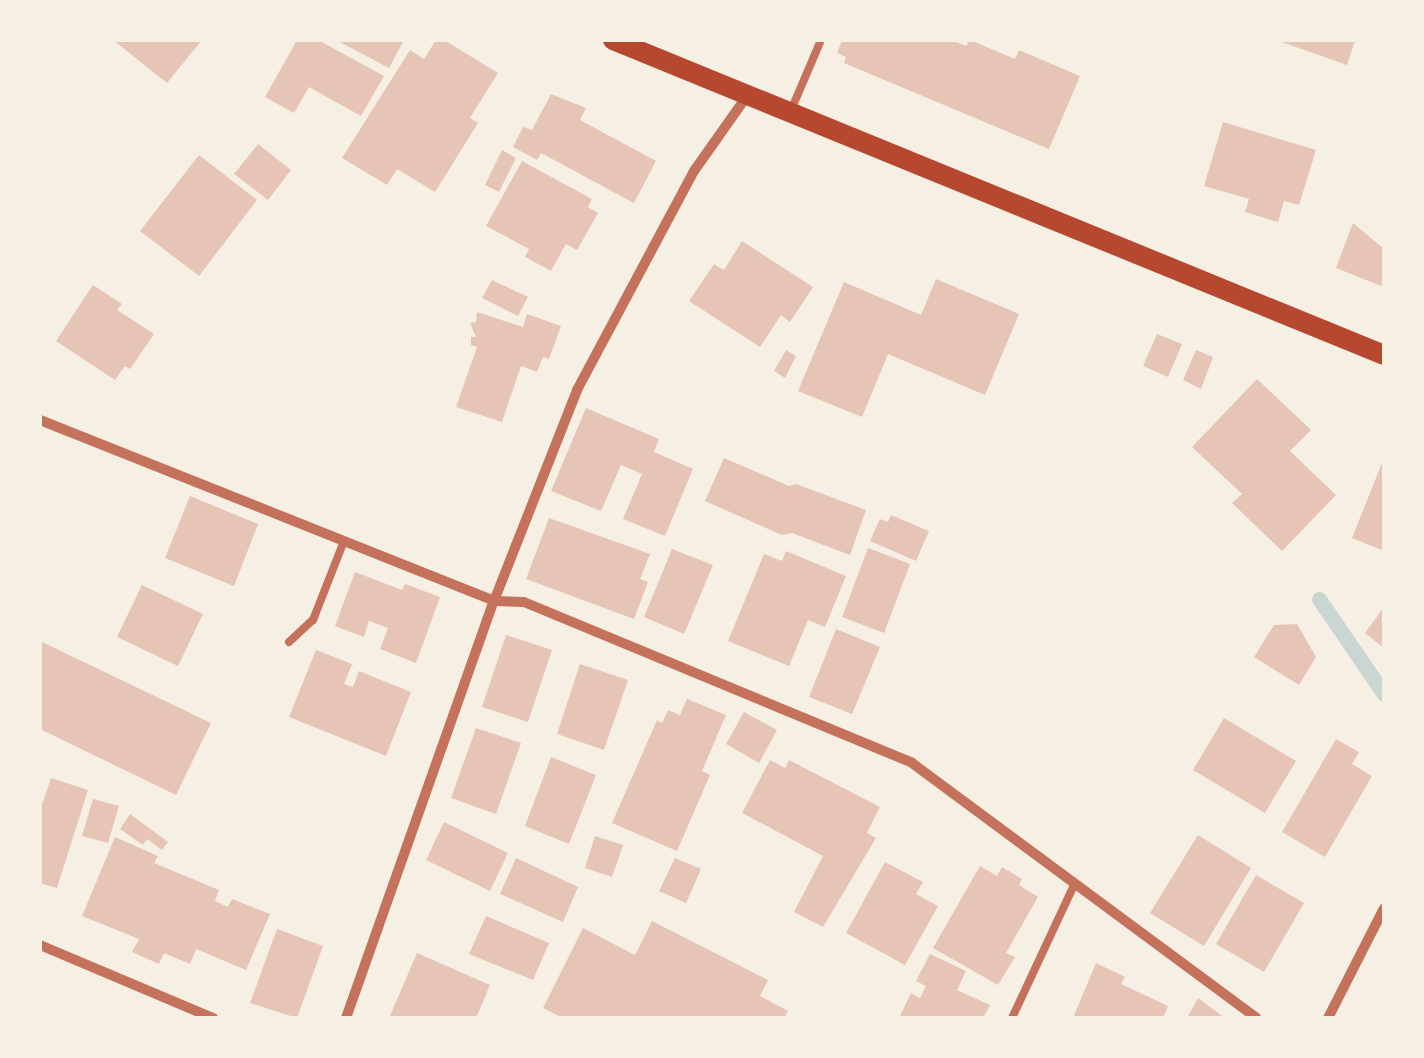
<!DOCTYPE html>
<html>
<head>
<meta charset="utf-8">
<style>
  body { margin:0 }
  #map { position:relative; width:1424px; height:1058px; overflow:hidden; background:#f6efe4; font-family:Figtree,sans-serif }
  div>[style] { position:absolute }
  .stream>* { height:15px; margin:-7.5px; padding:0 7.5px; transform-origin:7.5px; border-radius:7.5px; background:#c9d6d2 }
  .building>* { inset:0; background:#e6c5b7 }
  .service>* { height:8px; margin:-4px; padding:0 4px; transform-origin:4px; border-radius:4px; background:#c5725c }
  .minor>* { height:10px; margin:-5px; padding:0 5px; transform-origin:5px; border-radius:5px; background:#c5725c }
  .secondary>* { height:20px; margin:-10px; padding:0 10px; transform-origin:10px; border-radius:10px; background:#b5482f }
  span { translate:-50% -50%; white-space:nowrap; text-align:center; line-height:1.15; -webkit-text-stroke:8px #f6efe4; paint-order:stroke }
  .frame { position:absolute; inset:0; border:42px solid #f6efe4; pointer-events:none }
</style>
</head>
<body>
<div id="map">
  <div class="stream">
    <div style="left:1319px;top:599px;width:115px;rotate:55.6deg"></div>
  </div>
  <div class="building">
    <div style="clip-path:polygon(113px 40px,202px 40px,167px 83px)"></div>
    <div style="clip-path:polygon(297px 40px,318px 40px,384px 76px,361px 116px,309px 87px,294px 113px,265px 97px)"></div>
    <div style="clip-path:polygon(336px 40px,404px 40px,389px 68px)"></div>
    <div style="clip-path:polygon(436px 40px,444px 40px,498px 73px,470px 118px,478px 123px,435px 192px,397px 169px,387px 185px,342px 158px,410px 50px,424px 59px)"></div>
    <div style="clip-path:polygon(842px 40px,951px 40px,966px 46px,970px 40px,1015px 59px,1019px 50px,1080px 76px,1049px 149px,844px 63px,846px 57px,837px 53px)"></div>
    <div style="clip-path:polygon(1276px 40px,1355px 40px,1347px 65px)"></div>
    <div style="clip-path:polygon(551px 94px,586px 108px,580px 120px,656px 161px,634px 203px,541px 153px,537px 160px,513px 147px,523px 127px,532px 130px)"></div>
    <div style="clip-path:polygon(1223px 122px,1316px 150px,1299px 205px,1284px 201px,1278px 222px,1245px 212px,1249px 199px,1204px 186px)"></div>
    <div style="clip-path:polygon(258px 144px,291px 170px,268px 200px,234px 174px)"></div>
    <div style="clip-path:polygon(502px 150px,516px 158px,499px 192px,485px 185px)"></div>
    <div style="clip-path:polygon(199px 155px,257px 200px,199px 276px,140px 231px)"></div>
    <div style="clip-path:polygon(522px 161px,592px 199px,588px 207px,598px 213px,577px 250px,566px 244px,551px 271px,525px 257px,529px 249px,486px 226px)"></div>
    <div style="clip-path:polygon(1353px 223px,1384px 249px,1384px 287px,1336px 268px)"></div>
    <div style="clip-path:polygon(742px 241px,813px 287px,790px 322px,781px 315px,760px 347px,689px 301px,714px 264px,724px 270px)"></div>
    <div style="clip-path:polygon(936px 279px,1019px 314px,985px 395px,888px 354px,862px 417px,798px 391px,844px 282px,921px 315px)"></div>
    <div style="clip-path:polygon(492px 280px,528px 297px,518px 316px,482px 298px)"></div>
    <div style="clip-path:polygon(93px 285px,122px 304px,117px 310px,154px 334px,130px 369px,125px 366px,115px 380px,56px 341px)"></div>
    <div style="clip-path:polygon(477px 312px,523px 327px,527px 314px,561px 326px,549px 359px,543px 357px,537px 372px,521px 366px,502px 422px,456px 407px,477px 347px,471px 345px,471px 337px,476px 337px,470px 323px,476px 322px)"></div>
    <div style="clip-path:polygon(1157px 334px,1182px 344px,1168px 377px,1143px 366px)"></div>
    <div style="clip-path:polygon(786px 350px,796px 356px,785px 378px,774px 371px)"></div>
    <div style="clip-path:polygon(1196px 350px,1213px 357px,1201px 389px,1183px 380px)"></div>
    <div style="clip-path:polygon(1257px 379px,1311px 430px,1290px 451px,1336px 495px,1282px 551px,1232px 503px,1242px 494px,1192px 447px)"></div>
    <div style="clip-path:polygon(586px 408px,659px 439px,654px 452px,693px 469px,665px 536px,623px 519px,642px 474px,621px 465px,601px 511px,551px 491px)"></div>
    <div style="clip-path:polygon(724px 458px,789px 486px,796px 484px,866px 510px,850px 555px,792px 533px,782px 535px,705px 501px)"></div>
    <div style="clip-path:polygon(1384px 458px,1384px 551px,1352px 538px)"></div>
    <div style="clip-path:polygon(190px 496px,258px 524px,234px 586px,165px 558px)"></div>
    <div style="clip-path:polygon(891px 515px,929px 531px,916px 561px,870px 541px,880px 519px,888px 522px)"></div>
    <div style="clip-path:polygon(549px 518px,650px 554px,640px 579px,648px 582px,634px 619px,526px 579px)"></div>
    <div style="clip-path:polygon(868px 548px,910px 564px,884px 633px,842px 617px)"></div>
    <div style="clip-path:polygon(672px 549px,713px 565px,684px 634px,644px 617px)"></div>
    <div style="clip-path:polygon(786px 551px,846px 576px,825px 627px,808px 620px,789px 666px,728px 641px,764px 554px,782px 561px)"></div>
    <div style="clip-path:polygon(355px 572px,402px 590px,405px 584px,440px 597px,416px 663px,380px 649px,388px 628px,369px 621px,364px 637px,335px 626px)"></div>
    <div style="clip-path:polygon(142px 585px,203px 614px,178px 666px,117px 637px)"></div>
    <div style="clip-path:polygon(1384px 607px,1384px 648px,1365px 633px)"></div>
    <div style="clip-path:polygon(1297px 624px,1316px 657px,1299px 685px,1254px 657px,1274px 625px)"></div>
    <div style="clip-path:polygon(836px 629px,880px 647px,852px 714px,809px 697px)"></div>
    <div style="clip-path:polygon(506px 635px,552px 650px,528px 722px,482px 707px)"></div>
    <div style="clip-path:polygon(40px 641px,211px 723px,176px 795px,40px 729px)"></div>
    <div style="clip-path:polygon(316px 650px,352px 664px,344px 684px,353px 687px,359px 671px,411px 692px,386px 756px,289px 717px)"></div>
    <div style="clip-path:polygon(580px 664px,628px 680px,604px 750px,557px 734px)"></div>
    <div style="clip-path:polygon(687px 699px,726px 715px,702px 771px,710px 775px,677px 851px,612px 823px,657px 720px,662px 723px,668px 710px,680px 715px)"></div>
    <div style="clip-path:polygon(744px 712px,777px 730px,759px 763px,726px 744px)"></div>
    <div style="clip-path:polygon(1224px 718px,1296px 761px,1265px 813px,1193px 770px)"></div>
    <div style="clip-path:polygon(476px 728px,521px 743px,496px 814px,451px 798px)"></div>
    <div style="clip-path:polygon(1336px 739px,1359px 752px,1352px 764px,1372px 776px,1325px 857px,1282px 832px)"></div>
    <div style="clip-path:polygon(551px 757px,596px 775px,569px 844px,525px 826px)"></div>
    <div style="clip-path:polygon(770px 760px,785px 768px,789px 760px,880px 807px,867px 833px,876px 838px,823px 927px,794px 912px,823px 856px,742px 813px)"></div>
    <div style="clip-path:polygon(51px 778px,88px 790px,57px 888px,40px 883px,40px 801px,43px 802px)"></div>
    <div style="clip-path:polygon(93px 799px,119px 806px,108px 843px,82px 836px)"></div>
    <div style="clip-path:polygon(130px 814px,168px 842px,162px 850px,147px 839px,143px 845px,120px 829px)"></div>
    <div style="clip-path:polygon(444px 822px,508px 853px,490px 891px,426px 860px)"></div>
    <div style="clip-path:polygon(1198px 835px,1251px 868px,1204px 946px,1150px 913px)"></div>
    <div style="clip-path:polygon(595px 836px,623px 845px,612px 877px,585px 868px)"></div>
    <div style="clip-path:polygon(115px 837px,158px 856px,154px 863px,219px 890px,215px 901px,228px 907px,232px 899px,270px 914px,246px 970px,196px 949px,190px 964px,164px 953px,159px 964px,132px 952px,139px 939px,82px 916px)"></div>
    <div style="clip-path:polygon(516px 858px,578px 887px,563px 922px,500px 894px)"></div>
    <div style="clip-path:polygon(675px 858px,701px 869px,686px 903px,659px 891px)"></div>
    <div style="clip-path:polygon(885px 862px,923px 882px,916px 894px,938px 906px,905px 965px,846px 933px)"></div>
    <div style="clip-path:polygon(980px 866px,997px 876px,1002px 867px,1022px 879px,1019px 885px,1038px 897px,1006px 953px,1015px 957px,998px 985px,933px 948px)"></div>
    <div style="clip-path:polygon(1256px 875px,1304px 903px,1264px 972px,1216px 944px)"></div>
    <div style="clip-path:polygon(486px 916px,549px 943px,533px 980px,469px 954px)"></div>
    <div style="clip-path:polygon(652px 921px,768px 980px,760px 996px,788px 1011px,784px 1018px,563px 1018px,543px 1008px,583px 928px,635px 955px)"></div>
    <div style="clip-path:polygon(277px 929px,323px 946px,297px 1018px,250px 1003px)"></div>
    <div style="clip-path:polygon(417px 953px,490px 985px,476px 1018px,389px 1018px)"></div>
    <div style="clip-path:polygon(930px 954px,966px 971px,957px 990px,990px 1005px,983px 1018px,899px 1018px,911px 993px,920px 998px,926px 986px,916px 981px)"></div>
    <div style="clip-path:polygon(1096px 963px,1125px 977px,1121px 984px,1168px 1006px,1163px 1018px,1073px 1018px)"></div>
    <div style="clip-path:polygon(1198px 998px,1225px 1018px,1187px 1018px)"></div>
  </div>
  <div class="service">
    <div style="left:792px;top:108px;width:74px;rotate:-66.9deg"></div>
    <div style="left:289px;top:642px;width:33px;rotate:-43deg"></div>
    <div style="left:313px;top:620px;width:85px;rotate:-68.6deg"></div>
    <div style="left:1012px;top:1018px;width:149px;rotate:-65deg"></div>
  </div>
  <div class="minor">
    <div style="left:40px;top:420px;width:489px;rotate:21.7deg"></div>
    <div style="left:494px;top:601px;width:30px;rotate:2deg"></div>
    <div style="left:524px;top:602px;width:420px;rotate:22.5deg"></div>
    <div style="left:912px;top:763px;width:428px;rotate:36.5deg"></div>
    <div style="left:40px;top:945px;width:188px;rotate:22.9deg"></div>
    <div style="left:346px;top:1018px;width:442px;rotate:-70.5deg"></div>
    <div style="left:494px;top:601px;width:227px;rotate:-68.5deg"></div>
    <div style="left:577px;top:390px;width:248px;rotate:-61.9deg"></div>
    <div style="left:694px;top:171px;width:92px;rotate:-54.8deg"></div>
    <div style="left:1328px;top:1018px;width:123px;rotate:-63deg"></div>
  </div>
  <div class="secondary">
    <div style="left:613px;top:40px;width:833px;rotate:22.22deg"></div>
  </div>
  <div class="frame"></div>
</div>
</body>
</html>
